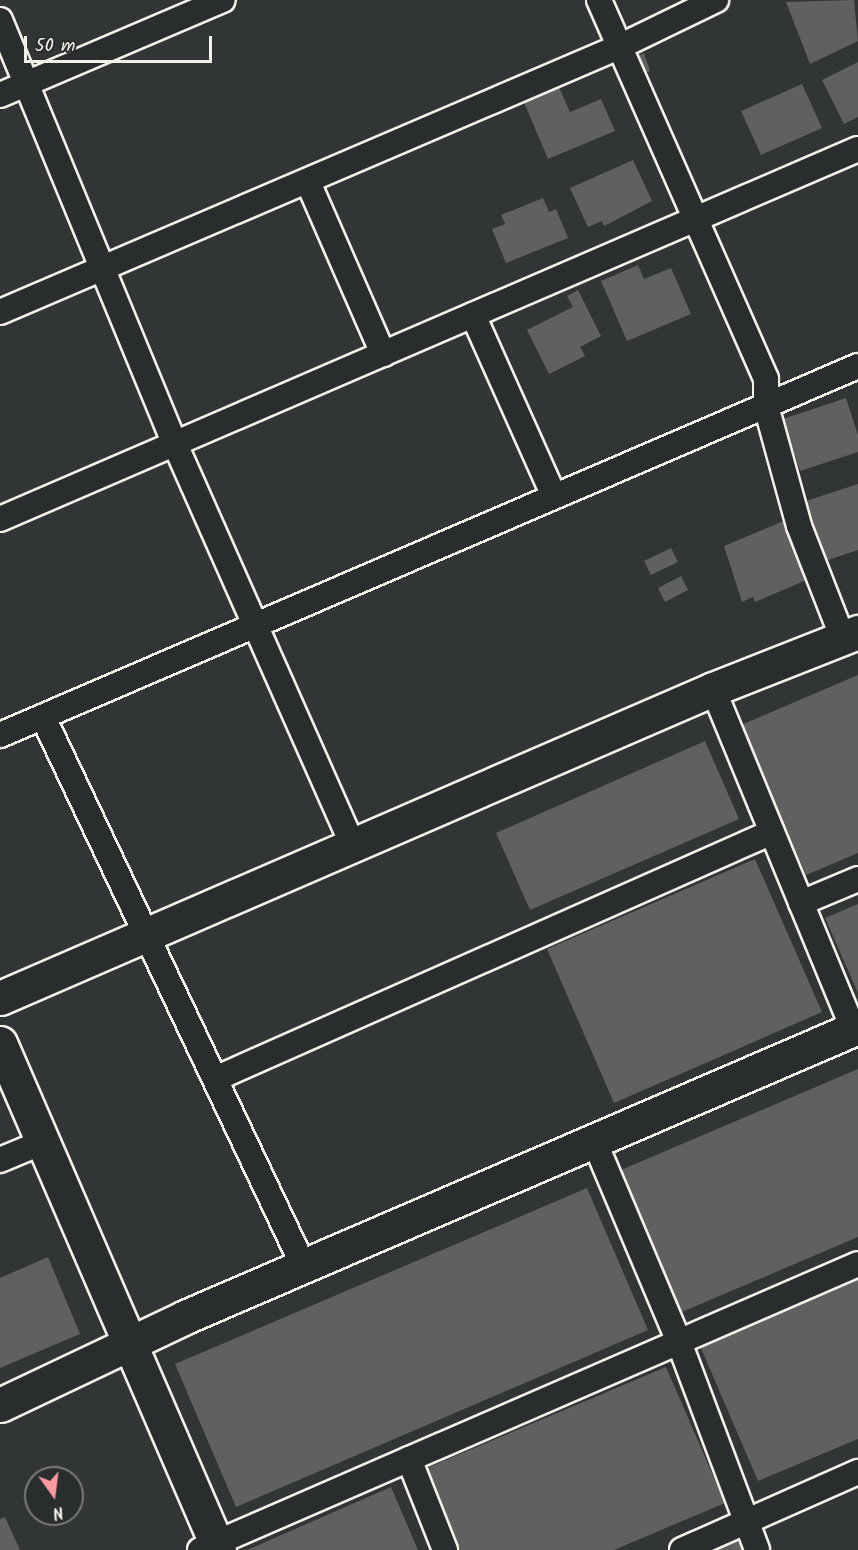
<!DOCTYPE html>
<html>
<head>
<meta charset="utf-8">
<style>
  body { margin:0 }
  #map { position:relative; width:858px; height:1550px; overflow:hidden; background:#323535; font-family:Kalam,sans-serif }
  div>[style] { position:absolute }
  .building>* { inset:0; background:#5f605f }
  .roads { filter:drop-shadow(2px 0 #f4f1e8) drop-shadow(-2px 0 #f4f1e8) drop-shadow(0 2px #f4f1e8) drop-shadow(0 -2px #f4f1e8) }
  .street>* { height:24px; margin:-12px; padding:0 12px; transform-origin:12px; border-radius:12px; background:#2a2d2e }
  .secondary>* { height:33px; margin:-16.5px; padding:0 16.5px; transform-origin:16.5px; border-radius:16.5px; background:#2a2d2e }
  span { translate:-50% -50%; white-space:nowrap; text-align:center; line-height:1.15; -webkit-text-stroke:4.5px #2a2d2e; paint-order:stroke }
  .north { position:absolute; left:24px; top:1466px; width:60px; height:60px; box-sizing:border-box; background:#2a2d2e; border:2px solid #7b7b78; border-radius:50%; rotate:166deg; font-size:16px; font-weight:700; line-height:24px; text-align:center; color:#f4f1e8 }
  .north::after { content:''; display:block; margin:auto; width:21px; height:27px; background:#ff9aa2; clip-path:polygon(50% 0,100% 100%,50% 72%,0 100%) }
  .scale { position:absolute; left:24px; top:36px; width:188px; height:27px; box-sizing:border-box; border:3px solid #f4f1e8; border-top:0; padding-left:8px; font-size:18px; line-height:21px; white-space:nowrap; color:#f4f1e8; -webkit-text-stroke:4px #2a2d2e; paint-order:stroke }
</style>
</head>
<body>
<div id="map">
  <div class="building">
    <div style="clip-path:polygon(854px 0,858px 41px,810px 64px,786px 2px)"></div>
    <div style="clip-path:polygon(644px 53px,650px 71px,637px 76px,630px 59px)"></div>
    <div style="clip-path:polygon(858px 62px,858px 117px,844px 124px,822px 80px)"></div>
    <div style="clip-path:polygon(802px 84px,822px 128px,761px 155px,741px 111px)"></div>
    <div style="clip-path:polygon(558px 85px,570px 112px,601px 99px,615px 131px,548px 159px,523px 100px)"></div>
    <div style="clip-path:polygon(633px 160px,652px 201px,604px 226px,602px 221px,588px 227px,570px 188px)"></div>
    <div style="clip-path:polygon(543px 198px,549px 212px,556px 209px,568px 238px,506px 263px,492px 229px,505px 224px,501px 215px)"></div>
    <div style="clip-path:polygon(638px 265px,644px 279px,671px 268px,691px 314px,627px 341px,601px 281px)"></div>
    <div style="clip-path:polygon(578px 290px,601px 336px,580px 347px,585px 356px,549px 374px,527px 330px,573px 307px,567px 296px)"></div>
    <div style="clip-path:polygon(846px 398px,858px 435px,858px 452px,800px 471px,783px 419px)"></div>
    <div style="clip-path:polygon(858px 484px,858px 550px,822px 562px,803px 502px)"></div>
    <div style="clip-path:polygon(786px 520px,811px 578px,755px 602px,753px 597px,742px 602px,724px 546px)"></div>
    <div style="clip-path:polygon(671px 548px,678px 562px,651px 575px,644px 561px)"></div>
    <div style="clip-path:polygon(681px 576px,688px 590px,665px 602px,658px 588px)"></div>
    <div style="clip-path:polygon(858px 675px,858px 853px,806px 875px,741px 725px)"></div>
    <div style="clip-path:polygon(705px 741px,739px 819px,530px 910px,496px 833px)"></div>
    <div style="clip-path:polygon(755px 859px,822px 1012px,614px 1103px,547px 949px)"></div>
    <div style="clip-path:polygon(858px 904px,858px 993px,825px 918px)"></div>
    <div style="clip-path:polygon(858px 1069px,858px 1237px,682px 1312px,621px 1170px)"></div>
    <div style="clip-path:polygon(587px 1188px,648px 1330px,236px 1507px,175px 1364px)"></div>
    <div style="clip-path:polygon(48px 1257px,80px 1334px,0 1368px,0 1278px)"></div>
    <div style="clip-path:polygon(858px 1270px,858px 1439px,758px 1481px,697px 1339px)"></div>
    <div style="clip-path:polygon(666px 1367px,725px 1503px,614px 1550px,453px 1550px,420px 1471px)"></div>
    <div style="clip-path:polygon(391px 1487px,418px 1550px,247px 1550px,320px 1518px)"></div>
    <div style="clip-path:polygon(5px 1517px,20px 1550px,0 1550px,0 1519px)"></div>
    <div style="clip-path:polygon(742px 1532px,749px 1550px,700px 1550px)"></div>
  </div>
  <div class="roads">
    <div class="street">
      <div style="left:599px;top:0;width:414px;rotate:66.2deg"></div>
      <div style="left:766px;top:379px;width:27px;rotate:90deg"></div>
      <div style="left:766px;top:406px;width:124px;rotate:74.6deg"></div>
      <div style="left:799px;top:526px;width:121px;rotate:68.7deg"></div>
      <div style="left:0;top:20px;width:459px;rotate:67.6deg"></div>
      <div style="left:175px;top:444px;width:439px;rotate:66.1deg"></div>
      <div style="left:0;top:95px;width:242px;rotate:-23.1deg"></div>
      <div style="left:308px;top:182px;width:188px;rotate:66.4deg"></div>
      <div style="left:0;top:312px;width:673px;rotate:-23.18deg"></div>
      <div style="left:619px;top:47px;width:108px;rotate:-25.9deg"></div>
      <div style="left:473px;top:315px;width:198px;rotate:65.9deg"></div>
      <div style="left:0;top:519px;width:934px;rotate:-23.33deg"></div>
      <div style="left:713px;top:689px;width:368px;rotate:67.6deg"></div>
      <div style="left:43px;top:717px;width:607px;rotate:64.62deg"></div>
      <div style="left:0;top:735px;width:934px;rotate:-23.27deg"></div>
      <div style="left:801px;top:903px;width:62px;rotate:-22.8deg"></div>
      <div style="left:215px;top:1079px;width:609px;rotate:-23.91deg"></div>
      <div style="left:595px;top:1143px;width:216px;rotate:67.1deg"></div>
      <div style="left:679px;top:1342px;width:222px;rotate:69.4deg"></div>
      <div style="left:0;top:1160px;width:47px;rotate:-22.7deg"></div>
      <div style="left:409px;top:1459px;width:98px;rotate:68.4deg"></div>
      <div style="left:200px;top:1550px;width:717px;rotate:-23.49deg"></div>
      <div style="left:682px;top:1550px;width:193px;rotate:-23.9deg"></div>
    </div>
    <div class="secondary">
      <div style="left:0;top:998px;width:777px;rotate:-23.43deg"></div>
      <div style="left:713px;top:689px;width:156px;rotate:-21.5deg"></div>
      <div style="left:0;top:1043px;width:552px;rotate:66.64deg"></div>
      <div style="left:0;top:1405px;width:205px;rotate:-25.4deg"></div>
      <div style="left:185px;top:1317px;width:733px;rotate:-23.31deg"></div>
    </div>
  </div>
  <div class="north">N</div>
  <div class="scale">50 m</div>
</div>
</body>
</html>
